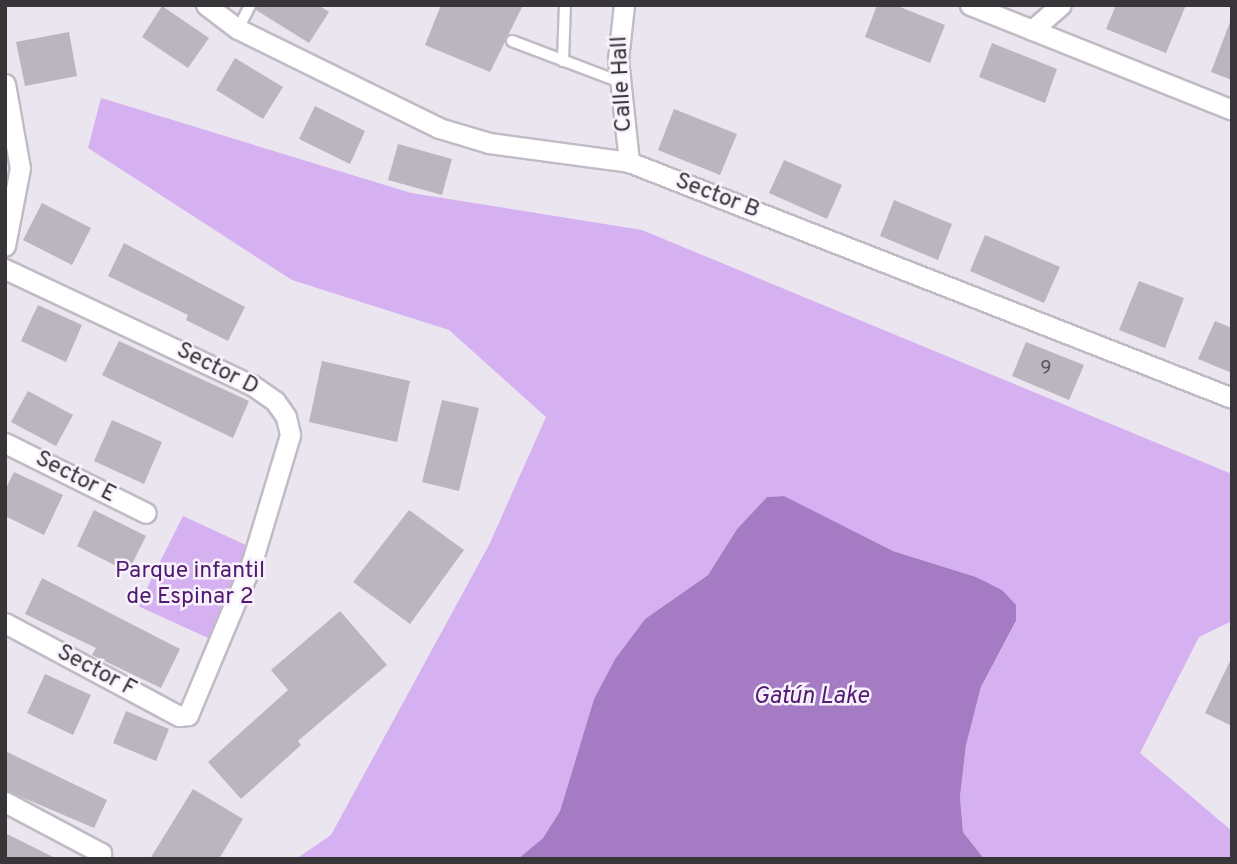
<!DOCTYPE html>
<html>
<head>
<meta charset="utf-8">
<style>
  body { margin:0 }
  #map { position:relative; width:1237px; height:864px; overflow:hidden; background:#ebe5ef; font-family:Overpass,sans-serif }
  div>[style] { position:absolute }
  .green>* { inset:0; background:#d6b1f2 }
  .water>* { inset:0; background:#a57cc3 }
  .building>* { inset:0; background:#bab5bf }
  .roads { filter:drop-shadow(2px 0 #c0bbc4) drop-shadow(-2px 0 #c0bbc4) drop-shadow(0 2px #c0bbc4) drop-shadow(0 -2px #c0bbc4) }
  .service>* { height:10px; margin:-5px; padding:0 5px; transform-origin:5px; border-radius:5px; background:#fff }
  .minor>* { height:19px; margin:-9.5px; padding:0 9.5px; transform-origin:9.5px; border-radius:9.5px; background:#fff }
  span { translate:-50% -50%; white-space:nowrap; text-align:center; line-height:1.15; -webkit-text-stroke:5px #f8f2fc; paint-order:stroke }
  .number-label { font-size:19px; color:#58555a }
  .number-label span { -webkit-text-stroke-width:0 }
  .street-label { font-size:23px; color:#383539 }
  .park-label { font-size:23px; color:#511a70 }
  .water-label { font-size:24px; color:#531c72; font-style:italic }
  .frame { position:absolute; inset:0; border:7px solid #383539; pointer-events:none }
</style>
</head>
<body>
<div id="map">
  <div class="green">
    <div style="clip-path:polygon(101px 98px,411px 193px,642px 230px,1232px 474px,1232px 621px,1199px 637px,1140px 753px,1232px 831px,1232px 859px,984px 859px,963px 832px,960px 797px,966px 745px,981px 687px,1016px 622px,976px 577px,893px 551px,783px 496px,767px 497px,737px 529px,708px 575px,645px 619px,615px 659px,594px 699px,560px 811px,543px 838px,518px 859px,296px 859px,331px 835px,489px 545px,546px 417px,449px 330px,292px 280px,88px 148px)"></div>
    <div style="clip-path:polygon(183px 516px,248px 546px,208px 638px,138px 606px)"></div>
  </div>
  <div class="water">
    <div style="clip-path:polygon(784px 496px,893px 551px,976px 577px,1002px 590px,1016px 605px,1016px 621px,981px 687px,966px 745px,960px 797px,963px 832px,984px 859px,518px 859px,543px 838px,560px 811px,594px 699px,615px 659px,645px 619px,708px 575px,737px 529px,767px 497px)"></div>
  </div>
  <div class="building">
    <div style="clip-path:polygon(257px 5px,318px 5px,329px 12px,309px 43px,256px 10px)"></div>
    <div style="clip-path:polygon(441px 5px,523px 5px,490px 72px,425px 45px)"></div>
    <div style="clip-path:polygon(877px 5px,895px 5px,945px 25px,930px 63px,865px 37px)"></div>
    <div style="clip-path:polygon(1116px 5px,1186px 5px,1166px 53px,1106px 29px)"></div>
    <div style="clip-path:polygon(162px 6px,209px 38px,188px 68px,142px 37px)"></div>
    <div style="clip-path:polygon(1230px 22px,1232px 22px,1232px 80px,1211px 72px)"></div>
    <div style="clip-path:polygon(69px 32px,77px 76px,25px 86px,16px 42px)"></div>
    <div style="clip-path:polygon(992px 43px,1057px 69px,1045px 103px,979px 77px)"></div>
    <div style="clip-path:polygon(235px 58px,283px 87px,263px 119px,216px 90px)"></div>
    <div style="clip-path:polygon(315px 106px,365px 131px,350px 164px,299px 139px)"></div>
    <div style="clip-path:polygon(674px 109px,737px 134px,720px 175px,658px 150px)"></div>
    <div style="clip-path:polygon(398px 144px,452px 159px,442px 195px,388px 180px)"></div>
    <div style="clip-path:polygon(784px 160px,842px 185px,827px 219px,769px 193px)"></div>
    <div style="clip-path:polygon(894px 200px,952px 224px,938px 260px,880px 236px)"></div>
    <div style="clip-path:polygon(42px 203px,91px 228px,72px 265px,23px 240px)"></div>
    <div style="clip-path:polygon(985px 235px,1060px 267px,1044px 303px,970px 271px)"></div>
    <div style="clip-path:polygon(124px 243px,245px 307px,228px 341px,186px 320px,188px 315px,108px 276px)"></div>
    <div style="clip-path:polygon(1139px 281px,1184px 298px,1165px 348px,1119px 330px)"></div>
    <div style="clip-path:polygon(38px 305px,82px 325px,66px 362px,21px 341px)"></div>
    <div style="clip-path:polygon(1215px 321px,1232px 328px,1232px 373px,1198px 359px)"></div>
    <div style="clip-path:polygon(119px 341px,249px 401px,233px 438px,102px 375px)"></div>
    <div style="clip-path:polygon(1026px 342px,1084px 365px,1069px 400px,1012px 376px)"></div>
    <div style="clip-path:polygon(322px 361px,410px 381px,397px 442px,309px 422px)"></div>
    <div style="clip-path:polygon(28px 391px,73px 415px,56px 446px,11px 422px)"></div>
    <div style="clip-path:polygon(442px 400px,479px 408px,459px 491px,422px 482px)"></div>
    <div style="clip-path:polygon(112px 420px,162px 442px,144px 484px,94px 461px)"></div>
    <div style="clip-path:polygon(14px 472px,63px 495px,44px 535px,5px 516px,5px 490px)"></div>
    <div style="clip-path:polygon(94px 510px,146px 536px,128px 572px,77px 546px)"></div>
    <div style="clip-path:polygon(409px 510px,464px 550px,410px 624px,353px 582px)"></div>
    <div style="clip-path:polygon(42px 578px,180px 649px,161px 688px,92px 655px,96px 648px,25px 614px)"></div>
    <div style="clip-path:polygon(340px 611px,387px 665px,298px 741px,301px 745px,241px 799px,208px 762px,288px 690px,271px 670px)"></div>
    <div style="clip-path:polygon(1232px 657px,1232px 726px,1205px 713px)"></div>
    <div style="clip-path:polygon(45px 674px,91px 695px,73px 735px,27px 713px)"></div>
    <div style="clip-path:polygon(126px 711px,169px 729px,156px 761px,113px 743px)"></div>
    <div style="clip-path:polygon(5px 751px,107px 800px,94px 828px,5px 790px)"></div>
    <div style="clip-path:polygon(193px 789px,243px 819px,219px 859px,150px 859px)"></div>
    <div style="clip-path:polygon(5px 833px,57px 859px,5px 859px)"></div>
  </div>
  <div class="roads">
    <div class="service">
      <div style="left:238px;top:29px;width:27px;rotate:-63deg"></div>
      <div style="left:512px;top:41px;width:116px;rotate:20.8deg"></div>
      <div style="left:563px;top:61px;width:56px;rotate:-88deg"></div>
    </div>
    <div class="minor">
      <div style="left:206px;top:5px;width:40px;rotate:37deg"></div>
      <div style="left:238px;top:29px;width:224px;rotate:26.2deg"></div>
      <div style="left:439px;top:128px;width:52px;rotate:16.7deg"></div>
      <div style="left:489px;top:143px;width:141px;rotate:7.7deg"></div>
      <div style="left:629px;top:162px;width:648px;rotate:21.37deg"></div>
      <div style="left:624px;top:5px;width:54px;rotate:96.3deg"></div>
      <div style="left:618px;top:59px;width:104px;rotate:83.9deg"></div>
      <div style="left:970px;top:5px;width:282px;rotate:21.8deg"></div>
      <div style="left:1032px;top:30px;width:38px;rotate:-41deg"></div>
      <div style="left:5px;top:84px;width:85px;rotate:79.9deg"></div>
      <div style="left:20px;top:168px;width:79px;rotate:100.9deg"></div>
      <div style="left:5px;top:269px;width:273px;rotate:25.2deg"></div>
      <div style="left:252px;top:385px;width:28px;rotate:35deg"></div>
      <div style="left:275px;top:401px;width:19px;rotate:55deg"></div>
      <div style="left:286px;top:417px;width:18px;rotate:77deg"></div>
      <div style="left:290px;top:435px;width:133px;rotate:106.7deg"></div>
      <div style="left:252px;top:562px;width:166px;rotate:112.7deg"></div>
      <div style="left:188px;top:715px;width:9px;rotate:174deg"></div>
      <div style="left:179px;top:716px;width:197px;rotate:-151.9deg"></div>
      <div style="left:5px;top:443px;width:157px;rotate:26.4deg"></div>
      <div style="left:5px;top:802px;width:109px;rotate:28deg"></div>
      <div style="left:101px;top:853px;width:7px;rotate:117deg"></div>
    </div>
  </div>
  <div class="number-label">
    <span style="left:1046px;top:369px">9</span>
  </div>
  <div class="street-label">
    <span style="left:623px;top:84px;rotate:-93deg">Calle Hall</span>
    <span style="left:717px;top:197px;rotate:21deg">Sector B</span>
    <span style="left:217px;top:370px;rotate:27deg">Sector D</span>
    <span style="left:75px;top:478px;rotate:27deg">Sector E</span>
    <span style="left:96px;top:672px;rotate:28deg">Sector F</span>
  </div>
  <div class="park-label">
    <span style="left:190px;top:585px">Parque infantil<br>de Espinar 2</span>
  </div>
  <div class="water-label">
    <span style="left:811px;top:698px">Gatún Lake</span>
  </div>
  <div class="frame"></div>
</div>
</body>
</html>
